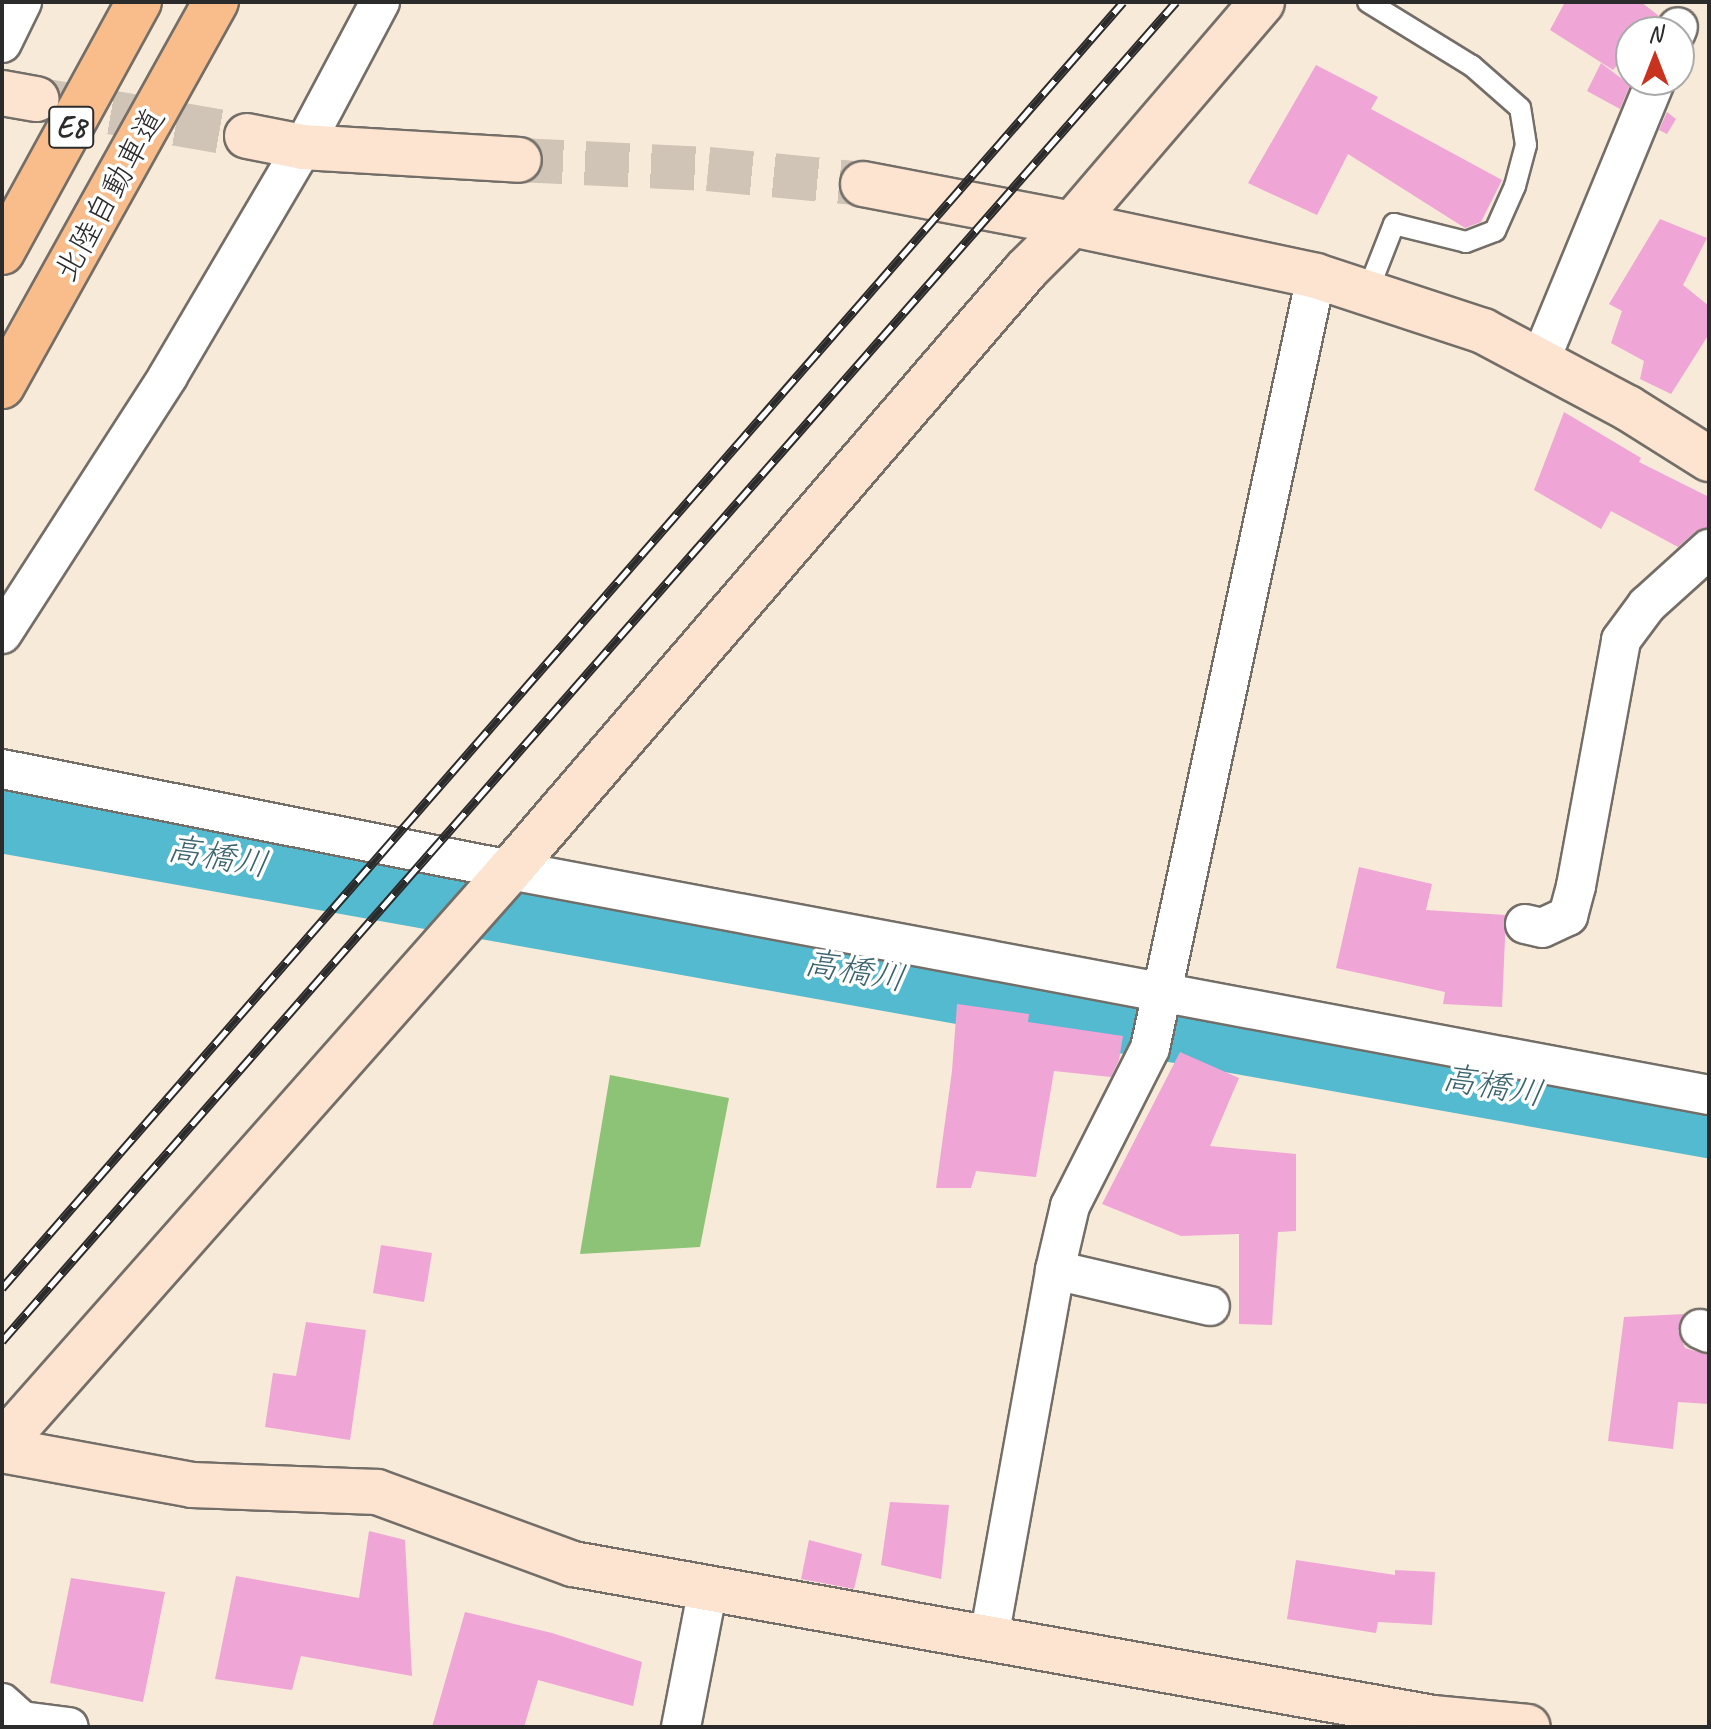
<!DOCTYPE html>
<html>
<head>
<meta charset="utf-8">
<style>
  body { margin:0 }
  #map { position:relative; width:1711px; height:1729px; overflow:hidden; background:#f8ead8; font-family:Caveat,"Klee One",sans-serif }
  div>[style] { position:absolute }
  .green>* { inset:0; background:#8dc376 }
  .river>* { height:70px; margin:-35px; padding:0 35px; transform-origin:35px; border-radius:35px; background:#53bad0 }
  .building>* { inset:0; background:#efa5d6 }
  .secondary-tunnel>* { height:44px; margin-top:-22px; transform-origin:0; background:repeating-linear-gradient(90deg,#cfc4b5 0 44px,transparent 0 66px) }
  .roads { filter:drop-shadow(2px 0 #736e68) drop-shadow(-2px 0 #736e68) drop-shadow(0 2px #736e68) drop-shadow(0 -2px #736e68) }
  .lane>* { height:20px; margin:-10px; padding:0 10px; transform-origin:10px; border-radius:10px; background:#fff }
  .street>* { height:38px; margin:-19px; padding:0 19px; transform-origin:19px; border-radius:19px; background:#fff }
  .secondary>* { height:44px; margin:-22px; padding:0 22px; transform-origin:22px; border-radius:22px; background:#fde4d1 }
  .highway>* { height:44px; margin:-22px; padding:0 22px; transform-origin:22px; border-radius:22px; background:#f9bc8b }
  .rail>* { height:9px; margin-top:-4.5px; transform-origin:0; background:repeating-linear-gradient(90deg,#fff 0 18px,#2b2b2b 0 36px); box-sizing:border-box; border-block:2px solid #2b2b2b }
  span { translate:-50% -50%; white-space:nowrap; text-align:center; line-height:1.15; -webkit-text-stroke:7px #fff; paint-order:stroke }
  .shield-label span { padding:2px 6px; background:#fff; border:2px solid; border-radius:6px; -webkit-text-stroke-width:0 }
  .shield-label { font-size:30px; color:#2b2b2b; font-weight:700 }
  .street-label { font-size:32px; color:#2b2b2b }
  .water-label { font-size:34px; color:#3b646d; font-style:italic }
  .frame { position:absolute; inset:0; border:4px solid #2b2b2b; pointer-events:none }
  .north { position:absolute; left:1615px; top:16px; width:80px; height:80px; box-sizing:border-box; background:#fff; border:2px solid #aaa; border-radius:50%; rotate:0deg; font-size:22px; font-weight:700; line-height:32px; text-align:center; color:#2b2b2b }
  .north::after { content:''; display:block; margin:auto; width:28px; height:36px; background:#c8321e; clip-path:polygon(50% 0,100% 100%,50% 72%,0 100%) }
</style>
</head>
<body>
<div id="map">
  <div class="green">
    <div style="clip-path:polygon(610px 1075px,729px 1098px,700px 1247px,580px 1254px)"></div>
  </div>
  <div class="river">
    <div style="left:2px;top:818px;width:1734px;rotate:10.13deg"></div>
  </div>
  <div class="building">
    <div style="clip-path:polygon(1565px 2px,1641px 2px,1659px 16px,1646px 32px,1631px 32px,1631px 50px,1613px 70px,1550px 30px)"></div>
    <div style="clip-path:polygon(1601px 63px,1630px 85px,1620px 109px,1587px 91px)"></div>
    <div style="clip-path:polygon(1316px 65px,1378px 97px,1371px 109px,1502px 180px,1481px 222px,1465px 228px,1348px 154px,1317px 215px,1248px 183px)"></div>
    <div style="clip-path:polygon(1667px 112px,1676px 119px,1667px 134px,1659px 130px)"></div>
    <div style="clip-path:polygon(1660px 219px,1707px 238px,1683px 285px,1709px 306px,1709px 334px,1671px 394px,1640px 379px,1644px 361px,1611px 343px,1622px 311px,1609px 304px)"></div>
    <div style="clip-path:polygon(1564px 412px,1641px 458px,1639px 462px,1709px 497px,1709px 528px,1695px 532px,1678px 547px,1611px 511px,1601px 529px,1534px 490px)"></div>
    <div style="clip-path:polygon(1359px 867px,1432px 884px,1426px 910px,1506px 915px,1502px 1007px,1443px 1004px,1445px 992px,1336px 968px)"></div>
    <div style="clip-path:polygon(957px 1004px,1029px 1014px,1028px 1022px,1123px 1036px,1119px 1060px,1111px 1077px,1054px 1071px,1036px 1177px,976px 1171px,971px 1188px,936px 1188px,952px 1071px)"></div>
    <div style="clip-path:polygon(1180px 1052px,1239px 1078px,1210px 1146px,1296px 1154px,1296px 1231px,1278px 1232px,1272px 1325px,1239px 1324px,1239px 1234px,1181px 1236px,1102px 1204px)"></div>
    <div style="clip-path:polygon(381px 1245px,432px 1253px,424px 1302px,373px 1293px)"></div>
    <div style="clip-path:polygon(1685px 1314px,1678px 1331px,1685px 1348px,1709px 1355px,1709px 1404px,1678px 1402px,1673px 1449px,1608px 1441px,1624px 1317px)"></div>
    <div style="clip-path:polygon(306px 1322px,366px 1330px,350px 1440px,265px 1427px,273px 1373px,296px 1376px)"></div>
    <div style="clip-path:polygon(890px 1502px,949px 1505px,941px 1579px,881px 1565px)"></div>
    <div style="clip-path:polygon(369px 1531px,405px 1540px,412px 1676px,301px 1656px,292px 1690px,215px 1679px,236px 1576px,359px 1598px)"></div>
    <div style="clip-path:polygon(809px 1540px,862px 1554px,854px 1589px,801px 1579px)"></div>
    <div style="clip-path:polygon(1296px 1560px,1395px 1575px,1395px 1570px,1435px 1572px,1432px 1625px,1378px 1622px,1376px 1633px,1287px 1619px)"></div>
    <div style="clip-path:polygon(71px 1578px,165px 1592px,143px 1702px,50px 1683px)"></div>
    <div style="clip-path:polygon(465px 1612px,552px 1633px,642px 1662px,633px 1706px,538px 1680px,524px 1727px,432px 1727px)"></div>
  </div>
  <div class="secondary-tunnel">
    <div style="left:46px;top:101px;width:204px;rotate:9.9deg"></div>
    <div style="left:519px;top:160px;width:189px;rotate:2.7deg"></div>
    <div style="left:708px;top:169px;width:156px;rotate:5.5deg"></div>
  </div>
  <div class="roads">
    <div class="lane">
      <div style="left:1367px;top:293px;width:74px;rotate:-68.6deg"></div>
      <div style="left:1394px;top:224px;width:74px;rotate:14deg"></div>
      <div style="left:1466px;top:242px;width:31px;rotate:-21deg"></div>
      <div style="left:1495px;top:231px;width:49px;rotate:-66deg"></div>
      <div style="left:1515px;top:186px;width:42px;rotate:-75deg"></div>
      <div style="left:1526px;top:145px;width:37px;rotate:-99deg"></div>
      <div style="left:1520px;top:108px;width:64px;rotate:-138.8deg"></div>
      <div style="left:1472px;top:66px;width:122px;rotate:-148.4deg"></div>
    </div>
    <div class="street">
      <div style="left:1676px;top:32px;width:5px;rotate:-68deg"></div>
      <div style="left:2px;top:43px;width:46px;rotate:-64deg"></div>
      <div style="left:1540px;top:361px;width:304px;rotate:-67.6deg"></div>
      <div style="left:2px;top:634px;width:307px;rotate:-57.2deg"></div>
      <div style="left:168px;top:376px;width:266px;rotate:-59.5deg"></div>
      <div style="left:303px;top:147px;width:164px;rotate:-62deg"></div>
      <div style="left:2px;top:769px;width:518px;rotate:11.24deg"></div>
      <div style="left:510px;top:870px;width:1220px;rotate:10.63deg"></div>
      <div style="left:1525px;top:924px;width:17px;rotate:13deg"></div>
      <div style="left:1542px;top:928px;width:29px;rotate:-25deg"></div>
      <div style="left:1568px;top:916px;width:31px;rotate:-75deg"></div>
      <div style="left:1576px;top:886px;width:250px;rotate:-79.6deg"></div>
      <div style="left:1621px;top:640px;width:44px;rotate:-53.4deg"></div>
      <div style="left:1647px;top:605px;width:84px;rotate:-42.1deg"></div>
      <div style="left:1055px;top:1270px;width:66px;rotate:-76.8deg"></div>
      <div style="left:1070px;top:1206px;width:177px;rotate:-63.1deg"></div>
      <div style="left:1150px;top:1048px;width:790px;rotate:-77.86deg"></div>
      <div style="left:1700px;top:1329px;width:10px;rotate:24deg"></div>
      <div style="left:989px;top:1638px;width:374px;rotate:-79.8deg"></div>
      <div style="left:1055px;top:1270px;width:159px;rotate:13.1deg"></div>
      <div style="left:2px;top:1703px;width:27px;rotate:42deg"></div>
      <div style="left:22px;top:1721px;width:47px;rotate:7.3deg"></div>
      <div style="left:681px;top:1727px;width:142px;rotate:-79deg"></div>
    </div>
    <div class="secondary">
      <div style="left:2px;top:93px;width:35px;rotate:10deg"></div>
      <div style="left:247px;top:136px;width:57px;rotate:11.1deg"></div>
      <div style="left:303px;top:147px;width:216px;rotate:3.4deg"></div>
      <div style="left:863px;top:184px;width:213px;rotate:10.8deg"></div>
      <div style="left:1072px;top:224px;width:249px;rotate:12deg"></div>
      <div style="left:1316px;top:276px;width:176px;rotate:18.2deg"></div>
      <div style="left:1483px;top:331px;width:164px;rotate:28deg"></div>
      <div style="left:1628px;top:408px;width:96px;rotate:32.2deg"></div>
      <div style="left:2px;top:1444px;width:767px;rotate:-48.49deg"></div>
      <div style="left:510px;top:870px;width:791px;rotate:-49.3deg"></div>
      <div style="left:1026px;top:270px;width:65px;rotate:-45deg"></div>
      <div style="left:1072px;top:224px;width:292px;rotate:-49.4deg"></div>
      <div style="left:2px;top:1450px;width:193px;rotate:10.4deg"></div>
      <div style="left:192px;top:1485px;width:185px;rotate:2.2deg"></div>
      <div style="left:377px;top:1492px;width:209px;rotate:20.2deg"></div>
      <div style="left:573px;top:1564px;width:874px;rotate:10.15deg"></div>
      <div style="left:1433px;top:1718px;width:95px;rotate:5.4deg"></div>
    </div>
    <div class="highway">
      <div style="left:2px;top:252px;width:285px;rotate:-61.3deg"></div>
      <div style="left:2px;top:386px;width:440px;rotate:-60.9deg"></div>
    </div>
  </div>
  <div class="rail">
    <div style="left:2px;top:1288px;width:1706px;rotate:-48.92deg"></div>
    <div style="left:2px;top:1341px;width:1781px;rotate:-48.76deg"></div>
  </div>
  <div class="shield-label">
    <span style="left:71px;top:127px">E8</span>
  </div>
  <div class="street-label">
    <span style="left:110px;top:195px;rotate:-61deg">北陸自動車道</span>
  </div>
  <div class="water-label">
    <span style="left:218px;top:856px;rotate:10deg">高橋川</span>
    <span style="left:855px;top:970px;rotate:10deg">高橋川</span>
    <span style="left:1493px;top:1085px;rotate:10deg">高橋川</span>
  </div>
  <div class="frame"></div>
  <div class="north">N</div>
</div>
</body>
</html>
